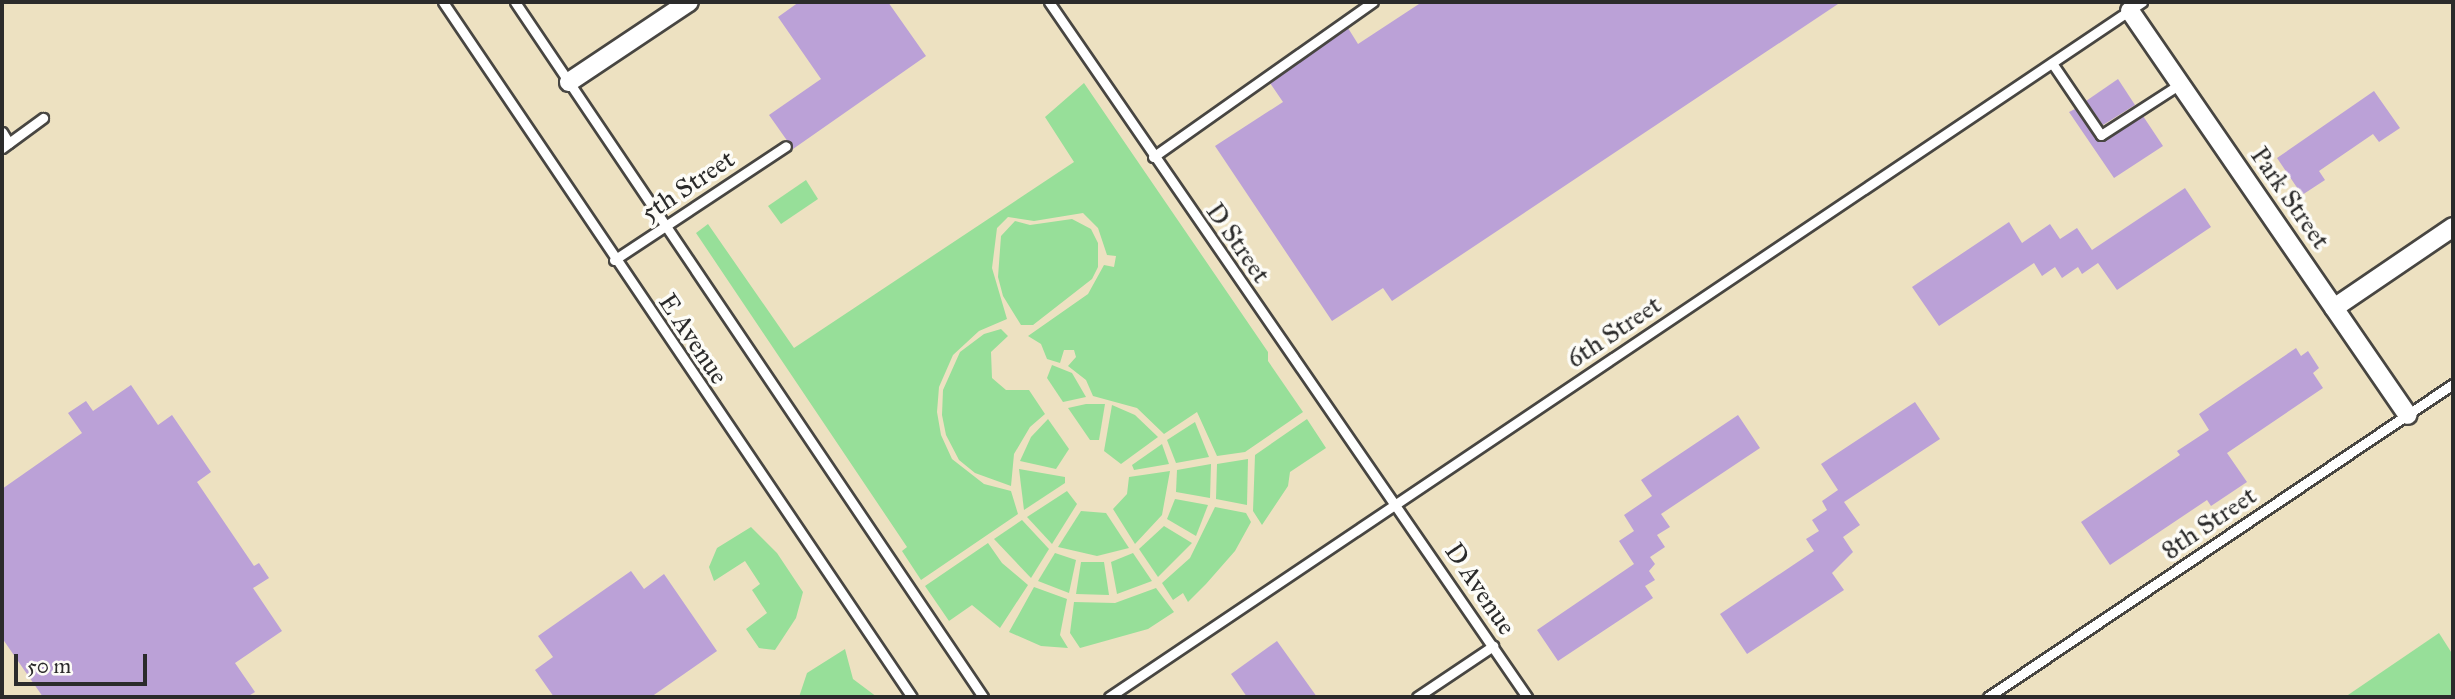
<!DOCTYPE html>
<html>
<head>
<meta charset="utf-8">
<style>
  body { margin:0 }
  #map { position:relative; width:2455px; height:699px; overflow:hidden; background:#ede1c1; font-family:"IM FELL Great Primer",serif }
  div>[style] { position:absolute }
  .green>* { inset:0; background:#97df99 }
  .building>* { inset:0; background:#bba1d7 }
  .roads { filter:drop-shadow(2px 0 #484642) drop-shadow(-2px 0 #484642) drop-shadow(0 2px #484642) drop-shadow(0 -2px #484642) }
  .service>* { height:9px; margin:-4.5px; padding:0 4.5px; transform-origin:4.5px; border-radius:4.5px; background:#fff }
  .minor>* { height:18px; margin:-9px; padding:0 9px; transform-origin:9px; border-radius:9px; background:#fff }
  span { translate:-50% -50%; white-space:nowrap; text-align:center; line-height:1.15; -webkit-text-stroke:7px #fdfcf7; paint-order:stroke }
  .street-label { font-size:26px; color:#2b2b2b }
  .frame { position:absolute; inset:0; border:4px solid #2b2b2b; pointer-events:none }
  .scale { position:absolute; left:14px; top:654px; width:133px; height:32px; box-sizing:border-box; border:4px solid #2b2b2b; border-top:0; padding-left:9px; font-size:21px; line-height:24px; white-space:nowrap; color:#2b2b2b; -webkit-text-stroke:5px #fdfcf7; paint-order:stroke }
</style>
</head>
<body>
<div id="map">
  <div class="green">
    <div style="clip-path:polygon(1084px 83px,1268px 352px,1268px 361px,1303px 412px,1245px 452px,1217px 456px,1197px 412px,1164px 434px,1137px 408px,1093px 396px,1086px 380px,1068px 366px,1076px 357px,1074px 350px,1064px 350px,1060px 363px,1047px 359px,1041px 344px,1028px 336px,1088px 294px,1104px 265px,1114px 267px,1116px 256px,1107px 255px,1098px 228px,1083px 213px,1034px 221px,1008px 217px,997px 228px,992px 268px,1007px 319px,979px 331px,953px 355px,939px 387px,937px 412px,941px 435px,952px 459px,984px 484px,1011px 491px,1018px 514px,921px 580px,902px 551px,907px 547px,696px 233px,708px 224px,794px 348px,1074px 162px,1045px 117px)"></div>
    <div style="clip-path:polygon(806px 180px,818px 199px,781px 224px,768px 206px)"></div>
    <div style="clip-path:polygon(1072px 219px,1091px 229px,1098px 243px,1098px 267px,1092px 279px,1033px 325px,1021px 325px,1003px 296px,998px 277px,1001px 236px,1015px 221px,1030px 225px)"></div>
    <div style="clip-path:polygon(1001px 329px,1008px 336px,991px 352px,992px 378px,1006px 390px,1029px 390px,1045px 414px,1030px 427px,1014px 454px,1011px 486px,975px 473px,959px 460px,946px 435px,942px 415px,943px 390px,960px 352px,984px 334px)"></div>
    <div style="clip-path:polygon(1052px 365px,1072px 373px,1086px 397px,1063px 402px,1047px 378px)"></div>
    <div style="clip-path:polygon(1086px 404px,1105px 404px,1099px 440px,1090px 440px,1068px 408px)"></div>
    <div style="clip-path:polygon(1112px 405px,1135px 415px,1158px 437px,1121px 464px,1104px 451px)"></div>
    <div style="clip-path:polygon(1048px 419px,1069px 449px,1056px 469px,1020px 461px,1031px 437px)"></div>
    <div style="clip-path:polygon(1307px 419px,1326px 448px,1290px 472px,1288px 486px,1262px 525px,1253px 511px,1255px 455px)"></div>
    <div style="clip-path:polygon(1195px 422px,1209px 457px,1176px 463px,1167px 440px)"></div>
    <div style="clip-path:polygon(1162px 444px,1169px 464px,1134px 470px,1132px 465px)"></div>
    <div style="clip-path:polygon(1248px 459px,1247px 505px,1216px 499px,1217px 464px)"></div>
    <div style="clip-path:polygon(1211px 464px,1210px 498px,1176px 492px,1177px 470px)"></div>
    <div style="clip-path:polygon(1019px 469px,1065px 477px,1065px 483px,1024px 510px)"></div>
    <div style="clip-path:polygon(1170px 471px,1162px 515px,1135px 544px,1113px 509px,1127px 494px,1129px 477px)"></div>
    <div style="clip-path:polygon(1067px 491px,1077px 504px,1052px 544px,1027px 517px)"></div>
    <div style="clip-path:polygon(1175px 499px,1208px 505px,1196px 536px,1167px 519px)"></div>
    <div style="clip-path:polygon(1215px 507px,1246px 513px,1251px 522px,1235px 551px,1206px 584px,1188px 602px,1183px 593px,1173px 600px,1162px 583px,1190px 558px)"></div>
    <div style="clip-path:polygon(1081px 511px,1106px 513px,1129px 548px,1097px 556px,1058px 547px)"></div>
    <div style="clip-path:polygon(1022px 520px,1049px 549px,1031px 578px,994px 539px)"></div>
    <div style="clip-path:polygon(1164px 526px,1192px 543px,1158px 577px,1139px 549px)"></div>
    <div style="clip-path:polygon(751px 527px,777px 553px,803px 592px,796px 618px,775px 650px,759px 648px,746px 629px,767px 613px,752px 590px,760px 584px,745px 561px,714px 581px,709px 567px,717px 548px)"></div>
    <div style="clip-path:polygon(988px 543px,1002px 563px,1028px 585px,1000px 628px,972px 605px,949px 621px,925px 586px)"></div>
    <div style="clip-path:polygon(1055px 553px,1076px 560px,1069px 593px,1038px 581px)"></div>
    <div style="clip-path:polygon(1133px 553px,1152px 581px,1117px 594px,1111px 562px)"></div>
    <div style="clip-path:polygon(1081px 562px,1104px 562px,1109px 595px,1076px 594px)"></div>
    <div style="clip-path:polygon(1034px 587px,1067px 599px,1060px 635px,1068px 648px,1041px 646px,1009px 632px)"></div>
    <div style="clip-path:polygon(1156px 588px,1174px 612px,1148px 629px,1080px 648px,1070px 633px,1074px 602px,1115px 603px)"></div>
    <div style="clip-path:polygon(2439px 633px,2453px 655px,2453px 697px,2345px 697px)"></div>
    <div style="clip-path:polygon(845px 649px,853px 679px,877px 697px,799px 697px,807px 673px)"></div>
  </div>
  <div class="building">
    <div style="clip-path:polygon(799px 2px,888px 2px,926px 56px,793px 149px,769px 115px,821px 79px,778px 17px)"></div>
    <div style="clip-path:polygon(1422px 2px,1841px 2px,1392px 301px,1383px 288px,1332px 321px,1215px 146px,1283px 102px,1270px 83px,1348px 28px,1358px 44px)"></div>
    <div style="clip-path:polygon(2118px 79px,2135px 105px,2103px 125px,2086px 101px)"></div>
    <div style="clip-path:polygon(2374px 91px,2400px 128px,2379px 142px,2373px 134px,2319px 171px,2325px 180px,2302px 195px,2277px 158px)"></div>
    <div style="clip-path:polygon(2075px 109px,2099px 142px,2143px 116px,2163px 146px,2114px 178px,2069px 112px)"></div>
    <div style="clip-path:polygon(2185px 188px,2211px 227px,2117px 290px,2098px 263px,2082px 274px,2078px 267px,2062px 278px,2055px 267px,2042px 276px,2034px 263px,1939px 326px,1912px 287px,2009px 222px,2022px 243px,2050px 224px,2060px 239px,2077px 228px,2092px 250px)"></div>
    <div style="clip-path:polygon(2296px 348px,2301px 356px,2308px 351px,2319px 368px,2313px 373px,2323px 388px,2227px 453px,2247px 482px,2211px 506px,2207px 500px,2110px 565px,2081px 522px,2180px 455px,2177px 451px,2209px 430px,2199px 414px)"></div>
    <div style="clip-path:polygon(131px 385px,158px 425px,172px 415px,211px 472px,197px 482px,254px 566px,259px 563px,269px 578px,253px 588px,282px 631px,235px 663px,255px 692px,247px 697px,43px 697px,2px 638px,2px 489px,82px 433px,68px 413px,86px 401px,93px 411px)"></div>
    <div style="clip-path:polygon(1915px 402px,1940px 439px,1844px 502px,1860px 525px,1843px 537px,1853px 552px,1832px 573px,1844px 590px,1747px 654px,1720px 614px,1814px 551px,1806px 539px,1819px 531px,1812px 520px,1827px 510px,1822px 501px,1838px 490px,1821px 464px)"></div>
    <div style="clip-path:polygon(1738px 415px,1760px 448px,1661px 514px,1670px 527px,1657px 535px,1665px 547px,1650px 557px,1655px 564px,1649px 571px,1655px 580px,1645px 586px,1653px 598px,1558px 661px,1537px 630px,1634px 564px,1619px 541px,1634px 531px,1624px 515px,1652px 496px,1641px 480px)"></div>
    <div style="clip-path:polygon(631px 571px,644px 589px,664px 574px,717px 651px,651px 697px,554px 697px,535px 670px,553px 657px,538px 636px)"></div>
    <div style="clip-path:polygon(1277px 641px,1317px 697px,1247px 697px,1231px 674px)"></div>
  </div>
  <div class="roads">
    <div class="service">
      <div style="left:443px;top:2px;width:838px;rotate:55.99deg"></div>
      <div style="left:515px;top:2px;width:838px;rotate:56.04deg"></div>
      <div style="left:1049px;top:2px;width:844px;rotate:55.48deg"></div>
      <div style="left:2052px;top:63px;width:87px;rotate:55.8deg"></div>
      <div style="left:2101px;top:135px;width:94px;rotate:-32.8deg"></div>
      <div style="left:2px;top:132px;width:13px;rotate:58deg"></div>
      <div style="left:2px;top:148px;width:51px;rotate:-36.2deg"></div>
      <div style="left:1153px;top:157px;width:269px;rotate:-35.2deg"></div>
      <div style="left:614px;top:260px;width:206px;rotate:-33.5deg"></div>
      <div style="left:1109px;top:697px;width:1245px;rotate:-33.93deg"></div>
      <div style="left:1417px;top:697px;width:92px;rotate:-33.9deg"></div>
      <div style="left:1988px;top:697px;width:561px;rotate:-33.95deg"></div>
    </div>
    <div class="minor">
      <div style="left:2130px;top:11px;width:490px;rotate:55.5deg"></div>
      <div style="left:569px;top:82px;width:144px;rotate:-33.7deg"></div>
      <div style="left:2334px;top:308px;width:144px;rotate:-34.2deg"></div>
    </div>
  </div>
  <div class="street-label">
    <span style="left:688px;top:186px;rotate:-34deg">5th Street</span>
    <span style="left:2290px;top:198px;rotate:55deg">Park Street</span>
    <span style="left:1238px;top:243px;rotate:55deg">D Street</span>
    <span style="left:1614px;top:332px;rotate:-34deg">6th Street</span>
    <span style="left:693px;top:339px;rotate:56deg">E Avenue</span>
    <span style="left:2209px;top:523px;rotate:-34deg">8th Street</span>
    <span style="left:1480px;top:589px;rotate:56deg">D Avenue</span>
  </div>
  <div class="frame"></div>
  <div class="scale">50 m</div>
</div>
</body>
</html>
